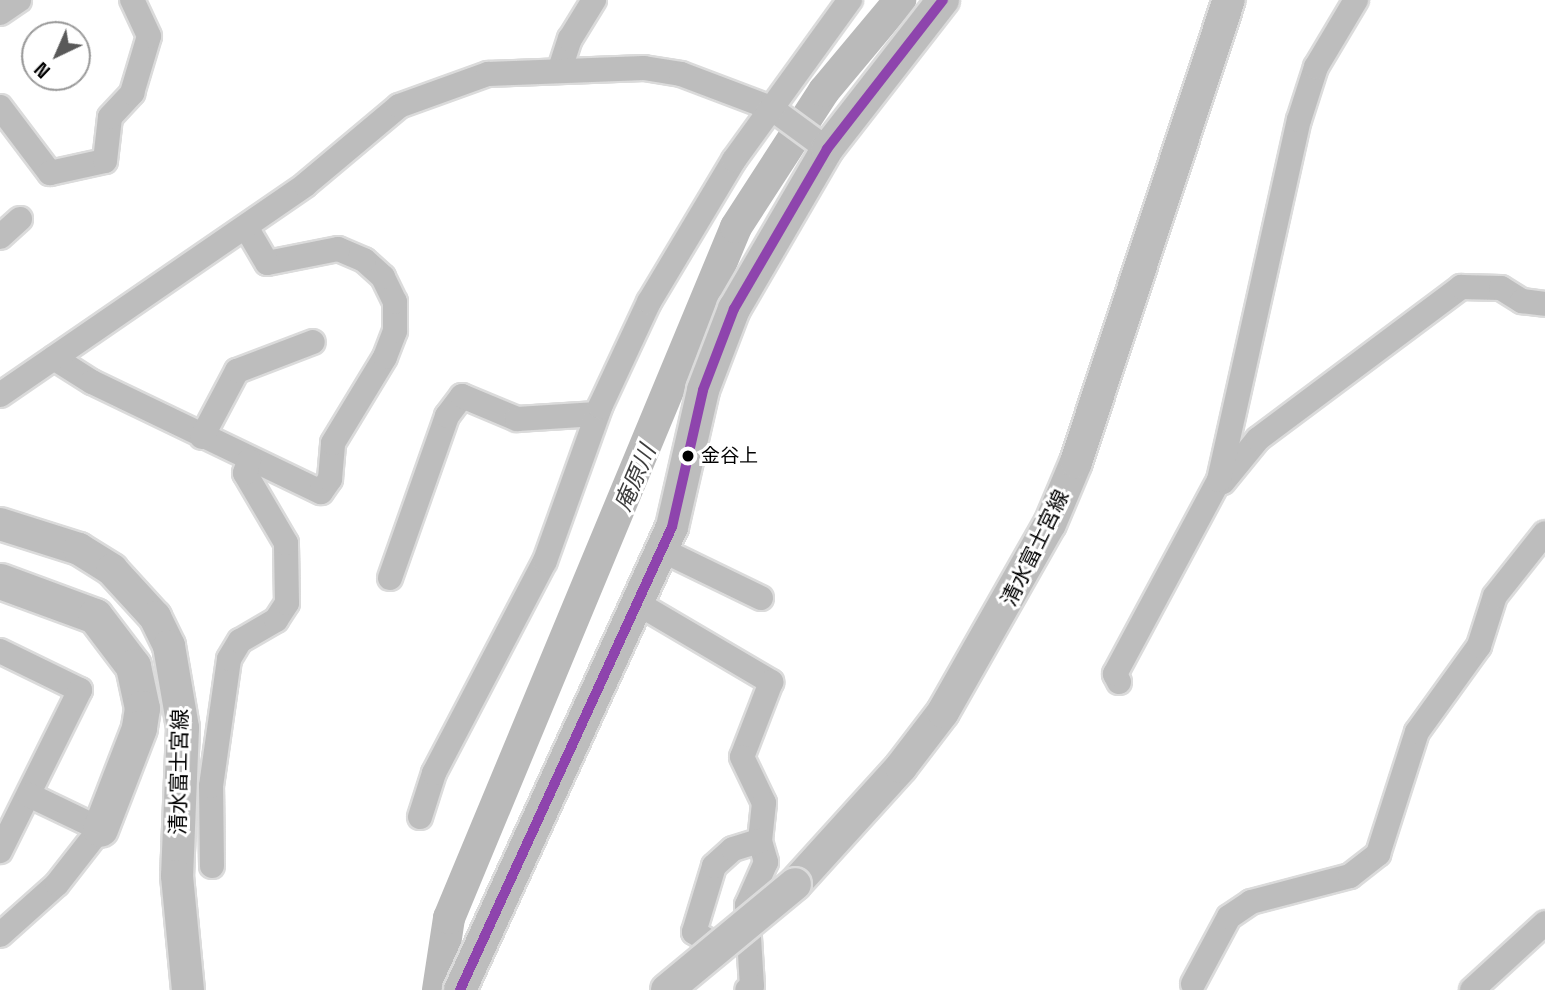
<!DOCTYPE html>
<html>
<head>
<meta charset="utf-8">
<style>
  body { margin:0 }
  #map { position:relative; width:1545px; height:990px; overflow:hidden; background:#fff; font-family:"Space Grotesk","Noto Sans JP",sans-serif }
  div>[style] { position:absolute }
  .river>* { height:32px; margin:-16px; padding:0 16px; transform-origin:16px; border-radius:16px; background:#bababa }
  .roads { filter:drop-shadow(2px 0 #dbdbdb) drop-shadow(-2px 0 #dbdbdb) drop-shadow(0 2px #dbdbdb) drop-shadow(0 -2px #dbdbdb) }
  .minor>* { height:24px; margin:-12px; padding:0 12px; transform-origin:12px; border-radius:12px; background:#bdbdbd }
  .major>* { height:32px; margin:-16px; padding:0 16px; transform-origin:16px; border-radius:16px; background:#bdbdbd }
  .highway>* { height:35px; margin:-17.5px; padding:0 17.5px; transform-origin:17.5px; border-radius:17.5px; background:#bdbdbd }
  .bridges { filter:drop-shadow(2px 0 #dbdbdb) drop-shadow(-2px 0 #dbdbdb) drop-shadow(0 2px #dbdbdb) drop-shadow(0 -2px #dbdbdb) }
  .major-bridge>* { height:32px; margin:-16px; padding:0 16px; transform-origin:16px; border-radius:16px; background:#bdbdbd }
  .bus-1>* { height:10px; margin:-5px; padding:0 5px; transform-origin:5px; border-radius:5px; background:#8e44ad }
  .dots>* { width:19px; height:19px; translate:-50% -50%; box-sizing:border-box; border:4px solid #fff; border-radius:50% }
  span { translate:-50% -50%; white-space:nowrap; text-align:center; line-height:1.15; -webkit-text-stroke:6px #fff; paint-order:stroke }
  .bus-label { font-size:19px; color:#000 }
  .left { translate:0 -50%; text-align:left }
  .street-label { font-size:21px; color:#000 }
  .water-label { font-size:23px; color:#3e3e3e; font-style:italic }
  .north { position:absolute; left:21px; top:21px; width:70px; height:70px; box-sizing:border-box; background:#fff; border:2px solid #999; border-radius:50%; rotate:224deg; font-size:19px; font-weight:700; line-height:28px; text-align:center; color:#000 }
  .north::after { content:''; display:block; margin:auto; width:24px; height:32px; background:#595959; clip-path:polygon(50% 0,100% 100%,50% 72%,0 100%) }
</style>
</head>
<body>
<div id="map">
  <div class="river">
    <div style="left:438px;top:990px;width:73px;rotate:-81.3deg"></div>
    <div style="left:449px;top:918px;width:748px;rotate:-67.44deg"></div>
    <div style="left:736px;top:227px;width:162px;rotate:-57.1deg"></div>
    <div style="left:824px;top:91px;width:119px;rotate:-50.1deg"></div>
  </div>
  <div class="roads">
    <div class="minor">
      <div style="left:0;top:13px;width:23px;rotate:-34deg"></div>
      <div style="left:560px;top:69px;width:32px;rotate:-72deg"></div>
      <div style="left:570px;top:39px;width:46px;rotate:-58.4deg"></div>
      <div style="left:0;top:107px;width:83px;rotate:52.9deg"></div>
      <div style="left:50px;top:173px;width:56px;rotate:-12.3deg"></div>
      <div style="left:105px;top:161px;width:44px;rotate:-83.5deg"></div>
      <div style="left:110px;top:117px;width:33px;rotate:-47deg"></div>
      <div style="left:132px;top:93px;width:59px;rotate:-73.4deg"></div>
      <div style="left:149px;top:36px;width:40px;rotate:-115deg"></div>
      <div style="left:0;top:237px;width:27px;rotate:-42deg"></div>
      <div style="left:54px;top:358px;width:45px;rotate:32.3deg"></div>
      <div style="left:92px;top:382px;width:254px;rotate:25.7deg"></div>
      <div style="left:321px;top:492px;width:16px;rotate:-55deg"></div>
      <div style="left:330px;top:479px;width:36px;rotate:-85deg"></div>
      <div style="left:333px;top:443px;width:100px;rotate:-58.8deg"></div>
      <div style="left:385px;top:357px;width:28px;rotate:-69deg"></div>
      <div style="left:395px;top:331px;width:29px;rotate:-90deg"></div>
      <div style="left:395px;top:302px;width:28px;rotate:-116deg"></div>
      <div style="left:383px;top:277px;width:25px;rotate:-138deg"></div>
      <div style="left:364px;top:260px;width:28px;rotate:-157deg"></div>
      <div style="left:338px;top:249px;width:72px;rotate:168.8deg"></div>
      <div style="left:267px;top:263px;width:42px;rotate:-120.3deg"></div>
      <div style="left:0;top:395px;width:370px;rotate:-34.5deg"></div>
      <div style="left:305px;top:185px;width:123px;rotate:-40deg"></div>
      <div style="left:399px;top:106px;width:95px;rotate:-19.8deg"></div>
      <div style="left:488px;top:74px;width:156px;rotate:-2.2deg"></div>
      <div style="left:644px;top:68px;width:37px;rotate:9deg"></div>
      <div style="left:681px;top:74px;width:96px;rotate:20.7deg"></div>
      <div style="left:771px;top:108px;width:69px;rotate:36.2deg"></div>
      <div style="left:202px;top:437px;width:75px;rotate:-62.1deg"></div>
      <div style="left:237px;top:371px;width:81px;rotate:-20.9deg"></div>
      <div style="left:1219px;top:480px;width:4px;rotate:27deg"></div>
      <div style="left:1223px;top:482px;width:55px;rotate:-50.9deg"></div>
      <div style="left:1258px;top:439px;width:254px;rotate:-36.8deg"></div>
      <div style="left:1461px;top:287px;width:40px;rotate:1.4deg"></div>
      <div style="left:1501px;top:288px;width:25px;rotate:32deg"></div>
      <div style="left:1522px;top:301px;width:23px;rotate:7deg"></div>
      <div style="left:662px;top:550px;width:110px;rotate:25.9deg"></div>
      <div style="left:390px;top:578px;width:172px;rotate:-70.6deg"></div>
      <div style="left:447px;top:416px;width:25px;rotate:-53deg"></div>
      <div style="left:462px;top:396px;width:60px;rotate:22.7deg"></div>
      <div style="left:517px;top:419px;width:80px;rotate:-3.6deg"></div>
      <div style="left:637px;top:603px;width:156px;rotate:30.5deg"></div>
      <div style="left:771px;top:682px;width:80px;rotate:111.1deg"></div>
      <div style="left:742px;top:757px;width:51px;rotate:64.4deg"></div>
      <div style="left:764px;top:803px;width:38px;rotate:96deg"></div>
      <div style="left:760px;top:841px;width:22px;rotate:74deg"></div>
      <div style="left:766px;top:862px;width:47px;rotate:113.8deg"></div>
      <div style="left:747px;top:905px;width:81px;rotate:86.5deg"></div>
      <div style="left:752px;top:986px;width:6px;rotate:141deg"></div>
      <div style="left:0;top:651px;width:89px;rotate:26deg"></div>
      <div style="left:80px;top:690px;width:180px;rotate:116.4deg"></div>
      <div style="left:1119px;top:682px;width:9px;rotate:-117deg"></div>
      <div style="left:1115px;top:674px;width:220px;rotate:-61.8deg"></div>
      <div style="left:1219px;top:480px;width:369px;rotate:-77.5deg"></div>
      <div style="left:1299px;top:120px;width:56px;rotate:-72.2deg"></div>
      <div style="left:1316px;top:67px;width:78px;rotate:-59.2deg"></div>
      <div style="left:420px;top:817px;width:46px;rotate:-72.3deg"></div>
      <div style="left:434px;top:773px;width:239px;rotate:-62.4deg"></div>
      <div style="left:545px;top:561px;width:164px;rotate:-70.3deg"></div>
      <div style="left:600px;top:407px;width:116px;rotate:-65deg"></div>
      <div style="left:649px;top:302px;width:165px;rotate:-59.1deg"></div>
      <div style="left:734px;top:160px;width:198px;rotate:-54.1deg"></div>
      <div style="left:212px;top:866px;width:80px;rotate:-90.7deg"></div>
      <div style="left:211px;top:786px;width:128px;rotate:-81.9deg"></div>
      <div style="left:229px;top:659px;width:21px;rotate:-59deg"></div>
      <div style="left:240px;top:641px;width:42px;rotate:-30.3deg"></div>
      <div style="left:276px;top:620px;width:20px;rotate:-57deg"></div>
      <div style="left:287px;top:603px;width:60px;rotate:-91deg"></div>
      <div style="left:286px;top:543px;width:81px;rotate:-120.4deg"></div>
      <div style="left:245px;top:473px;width:13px;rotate:-72deg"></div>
      <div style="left:0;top:935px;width:76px;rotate:-41.8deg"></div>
      <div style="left:57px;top:884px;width:70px;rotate:-52deg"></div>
      <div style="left:100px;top:829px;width:79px;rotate:-154.4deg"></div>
      <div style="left:705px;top:939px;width:13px;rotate:-148deg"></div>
      <div style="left:694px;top:932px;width:69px;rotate:-73.1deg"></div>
      <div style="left:714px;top:866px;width:25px;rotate:-42deg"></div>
      <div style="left:733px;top:849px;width:28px;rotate:-17deg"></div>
      <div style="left:1193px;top:984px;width:76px;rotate:-61.8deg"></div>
      <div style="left:1229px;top:917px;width:27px;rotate:-34deg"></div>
      <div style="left:1251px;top:902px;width:102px;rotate:-14.7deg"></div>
      <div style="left:1350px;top:876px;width:36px;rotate:-38deg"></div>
      <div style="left:1378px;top:854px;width:128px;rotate:-72.3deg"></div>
      <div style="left:1417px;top:732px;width:106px;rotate:-54.2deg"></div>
      <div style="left:1479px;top:646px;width:52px;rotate:-72.3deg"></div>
      <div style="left:1495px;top:596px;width:80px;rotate:-51.6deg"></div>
      <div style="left:1472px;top:990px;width:99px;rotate:-42.5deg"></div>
    </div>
    <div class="major">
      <div style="left:0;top:524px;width:83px;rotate:17.6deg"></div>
      <div style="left:79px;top:549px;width:39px;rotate:32deg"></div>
      <div style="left:112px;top:570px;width:64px;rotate:47.5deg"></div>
      <div style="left:155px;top:617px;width:32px;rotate:64deg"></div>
      <div style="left:169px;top:646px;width:83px;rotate:80.3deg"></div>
      <div style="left:183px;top:728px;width:148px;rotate:92.3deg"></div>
      <div style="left:177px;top:876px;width:115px;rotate:84.5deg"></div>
      <div style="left:795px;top:884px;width:158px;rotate:-47.8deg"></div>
      <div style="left:901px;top:767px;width:69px;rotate:-52.6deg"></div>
      <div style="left:943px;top:712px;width:216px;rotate:-60.4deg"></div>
      <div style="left:1050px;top:524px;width:67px;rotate:-67.2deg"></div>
      <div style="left:1076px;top:462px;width:487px;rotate:-71.7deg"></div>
      <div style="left:460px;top:990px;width:509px;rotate:-65.4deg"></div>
      <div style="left:672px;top:527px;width:140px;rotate:-77.2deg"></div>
      <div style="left:703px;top:390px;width:87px;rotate:-69.1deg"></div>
      <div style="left:734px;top:309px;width:185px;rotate:-59.8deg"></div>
      <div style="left:827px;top:149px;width:189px;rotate:-52.1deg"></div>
    </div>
    <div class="highway">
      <div style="left:0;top:581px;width:101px;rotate:20.2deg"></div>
      <div style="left:95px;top:616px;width:63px;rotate:52.8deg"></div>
      <div style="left:133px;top:666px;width:43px;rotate:77.9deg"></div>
      <div style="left:142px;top:708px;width:20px;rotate:99deg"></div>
      <div style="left:139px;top:728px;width:108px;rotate:111.1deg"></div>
    </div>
  </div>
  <div class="bridges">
    <div class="major-bridge">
      <div style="left:667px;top:990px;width:166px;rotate:-39.6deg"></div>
    </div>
  </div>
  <div class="bus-1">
    <div style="left:460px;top:990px;width:509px;rotate:-65.4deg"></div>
    <div style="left:672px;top:527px;width:140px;rotate:-77.2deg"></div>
    <div style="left:703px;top:390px;width:87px;rotate:-69.1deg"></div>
    <div style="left:734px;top:309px;width:185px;rotate:-59.8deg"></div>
    <div style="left:827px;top:149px;width:189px;rotate:-52.1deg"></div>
  </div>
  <div class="dots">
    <div style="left:688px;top:456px;background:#000"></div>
  </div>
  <div class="bus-label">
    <span class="left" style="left:701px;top:456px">金谷上</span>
  </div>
  <div class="street-label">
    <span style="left:1035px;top:548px;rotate:-64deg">清水富士宮線</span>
    <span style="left:179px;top:772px;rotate:-89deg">清水富士宮線</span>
  </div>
  <div class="water-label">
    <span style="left:635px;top:478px;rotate:-67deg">庵原川</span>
  </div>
  <div class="north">N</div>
</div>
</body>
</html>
